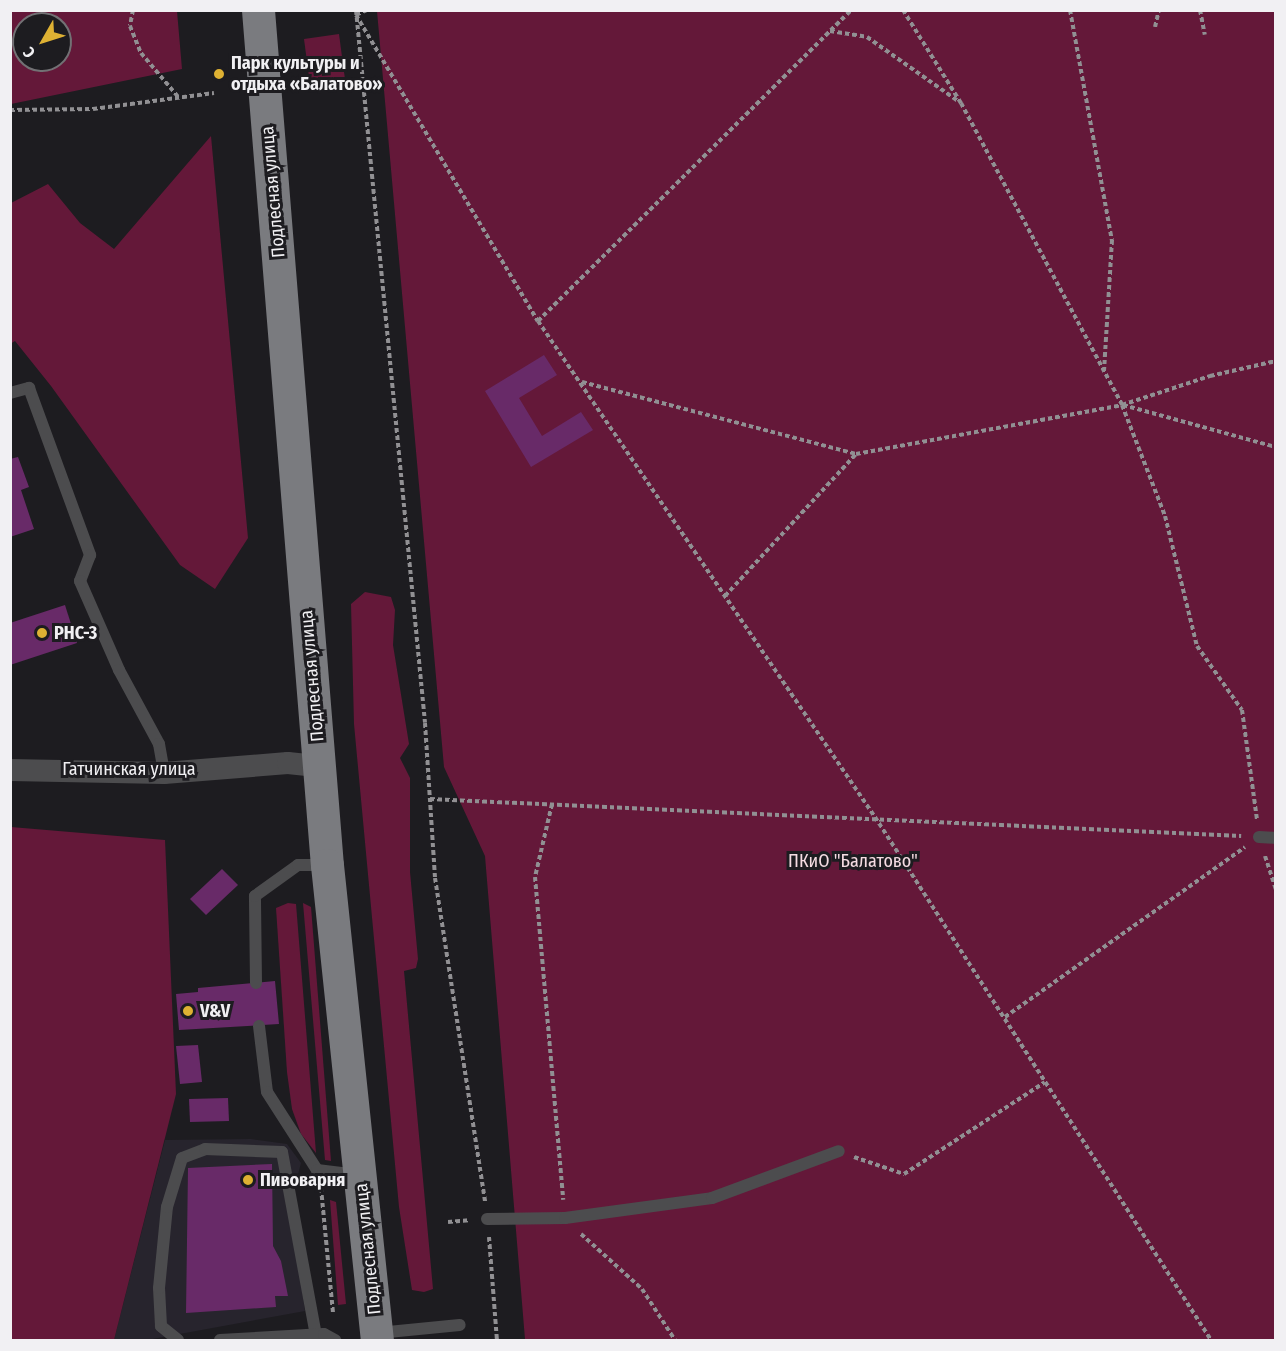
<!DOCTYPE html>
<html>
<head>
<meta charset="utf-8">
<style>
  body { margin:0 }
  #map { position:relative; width:1286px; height:1351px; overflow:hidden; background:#1d1c20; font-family:"Fira Sans Condensed",sans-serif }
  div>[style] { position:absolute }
  .built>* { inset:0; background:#27242d }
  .green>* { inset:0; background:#641839 }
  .building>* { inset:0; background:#682a68 }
  .path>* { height:4px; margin-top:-2px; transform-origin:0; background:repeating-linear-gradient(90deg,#919093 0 4.5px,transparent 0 7.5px) }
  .service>* { height:12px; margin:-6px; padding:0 6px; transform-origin:6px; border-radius:6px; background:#4c4c4e }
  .minor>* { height:22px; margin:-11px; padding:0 11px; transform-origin:11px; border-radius:11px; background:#4c4c4e }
  .primary>* { height:33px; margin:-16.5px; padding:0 16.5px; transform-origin:16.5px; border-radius:16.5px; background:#7a7b7f }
  .dots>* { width:16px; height:16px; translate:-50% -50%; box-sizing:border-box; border:3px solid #1d1c20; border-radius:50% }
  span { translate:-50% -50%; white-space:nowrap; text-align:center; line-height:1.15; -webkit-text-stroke:6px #1d1c20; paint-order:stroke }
  .poi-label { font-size:18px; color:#f1f0f3; font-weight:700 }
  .left { translate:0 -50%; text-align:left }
  .street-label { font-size:18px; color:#f1f0f3 }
  .park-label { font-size:18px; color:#f6dce3 }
  .frame { position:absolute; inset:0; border:12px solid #f1f0f3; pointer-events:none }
  .north { position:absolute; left:12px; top:12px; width:60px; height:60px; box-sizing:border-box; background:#1d1c20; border:2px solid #727174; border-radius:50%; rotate:231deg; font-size:16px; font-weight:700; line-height:24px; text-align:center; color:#f1f0f3 }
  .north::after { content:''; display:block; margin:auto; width:21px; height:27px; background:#deb133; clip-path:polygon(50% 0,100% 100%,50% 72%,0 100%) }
</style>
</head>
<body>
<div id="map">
  <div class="built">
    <div style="clip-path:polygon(251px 1139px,287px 1144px,301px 1163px,290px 1205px,305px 1311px,147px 1340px,114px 1340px,165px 1140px)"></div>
  </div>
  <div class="green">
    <div style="clip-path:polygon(evenodd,11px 10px,177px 11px,182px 69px,11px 104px,11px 10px,24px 24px,60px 24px,60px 60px,24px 60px,24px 24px)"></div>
    <div style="clip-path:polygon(377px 11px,1275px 11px,1275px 1340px,525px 1339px,485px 856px,444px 767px)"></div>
    <div style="clip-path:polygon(339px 34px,346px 87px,311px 92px,304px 39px)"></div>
    <div style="clip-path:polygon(211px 136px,248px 538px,215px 589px,180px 565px,51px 386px,15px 341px,10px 344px,11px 203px,48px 184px,80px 223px,114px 249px)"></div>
    <div style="clip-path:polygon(365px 592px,391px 597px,395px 610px,393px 645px,409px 744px,400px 758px,410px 778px,410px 872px,418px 959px,416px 968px,404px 971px,433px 1289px,424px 1292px,412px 1290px,399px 1207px,354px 724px,351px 604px)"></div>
    <div style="clip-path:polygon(11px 827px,165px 840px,176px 1094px,114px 1340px,11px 1340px)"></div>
    <div style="clip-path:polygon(288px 903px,296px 904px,316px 1153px,301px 1134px,292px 1109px,287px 1072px,276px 908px)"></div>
    <div style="clip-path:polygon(303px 903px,311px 907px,331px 1161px,325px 1160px)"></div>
    <div style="clip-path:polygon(330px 1200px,336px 1202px,346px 1304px,338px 1305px)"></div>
  </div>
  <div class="building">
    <div style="clip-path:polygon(544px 355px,557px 375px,519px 398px,542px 436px,581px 412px,593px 430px,531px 467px,485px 391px)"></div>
    <div style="clip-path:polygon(18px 457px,29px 487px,21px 490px,34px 529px,10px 537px,10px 459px)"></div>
    <div style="clip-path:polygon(65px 605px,77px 643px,10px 665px,10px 623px)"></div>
    <div style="clip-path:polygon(222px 869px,238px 885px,206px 915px,190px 899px)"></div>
    <div style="clip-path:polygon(275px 981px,279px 1024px,179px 1030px,176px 994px,198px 992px,198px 988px)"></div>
    <div style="clip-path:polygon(198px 1045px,202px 1082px,180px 1084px,176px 1046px)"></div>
    <div style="clip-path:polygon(228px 1098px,229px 1121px,190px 1122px,189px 1099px)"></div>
    <div style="clip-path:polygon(272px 1164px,273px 1246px,281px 1261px,288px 1296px,275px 1296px,276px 1307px,186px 1313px,188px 1168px)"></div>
  </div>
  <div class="path">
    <div style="left:133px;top:10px;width:16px;rotate:101deg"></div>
    <div style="left:130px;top:26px;width:29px;rotate:68deg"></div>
    <div style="left:141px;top:53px;width:59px;rotate:49.8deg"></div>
    <div style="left:356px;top:10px;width:716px;rotate:84.47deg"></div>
    <div style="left:425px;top:723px;width:155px;rotate:86.3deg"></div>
    <div style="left:435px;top:878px;width:328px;rotate:81.2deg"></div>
    <div style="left:367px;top:10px;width:12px;rotate:156deg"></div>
    <div style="left:356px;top:15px;width:356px;rotate:59.3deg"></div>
    <div style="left:538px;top:321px;width:600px;rotate:55.81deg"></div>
    <div style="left:875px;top:817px;width:622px;rotate:57.28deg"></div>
    <div style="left:903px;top:10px;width:110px;rotate:58.1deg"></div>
    <div style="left:961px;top:103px;width:342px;rotate:61.9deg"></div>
    <div style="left:1122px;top:405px;width:119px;rotate:68.8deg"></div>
    <div style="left:1165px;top:516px;width:134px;rotate:76.2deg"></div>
    <div style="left:1197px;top:646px;width:78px;rotate:54.9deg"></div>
    <div style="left:1242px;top:710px;width:111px;rotate:82.2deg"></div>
    <div style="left:1070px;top:10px;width:234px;rotate:79.7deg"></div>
    <div style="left:1112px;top:240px;width:130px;rotate:93.5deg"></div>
    <div style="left:1200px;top:10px;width:25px;rotate:79deg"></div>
    <div style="left:1155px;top:27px;width:17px;rotate:-77deg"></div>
    <div style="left:830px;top:31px;width:37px;rotate:9deg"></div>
    <div style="left:867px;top:37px;width:111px;rotate:35.1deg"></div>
    <div style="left:10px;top:110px;width:83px;rotate:-0.7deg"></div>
    <div style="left:93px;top:109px;width:122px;rotate:-7.5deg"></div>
    <div style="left:538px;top:321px;width:441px;rotate:-44.8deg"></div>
    <div style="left:582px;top:382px;width:283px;rotate:14.7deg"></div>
    <div style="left:856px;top:454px;width:270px;rotate:-10.4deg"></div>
    <div style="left:1122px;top:405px;width:93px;rotate:-18.2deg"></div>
    <div style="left:1210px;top:376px;width:68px;rotate:-12.8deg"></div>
    <div style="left:1123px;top:405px;width:159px;rotate:15.4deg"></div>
    <div style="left:725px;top:596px;width:193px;rotate:-47.3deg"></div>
    <div style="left:430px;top:799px;width:812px;rotate:2.61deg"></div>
    <div style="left:552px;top:804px;width:75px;rotate:103.1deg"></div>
    <div style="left:535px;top:877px;width:324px;rotate:85deg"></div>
    <div style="left:1265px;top:856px;width:36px;rotate:72deg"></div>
    <div style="left:1005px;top:1017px;width:294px;rotate:-35.3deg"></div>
    <div style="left:854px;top:1157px;width:53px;rotate:18.8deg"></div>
    <div style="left:904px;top:1174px;width:168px;rotate:-33.1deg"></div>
    <div style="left:321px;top:1188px;width:126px;rotate:84.5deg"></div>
    <div style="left:448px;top:1222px;width:21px;rotate:-5deg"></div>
    <div style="left:581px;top:1234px;width:82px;rotate:42deg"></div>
    <div style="left:642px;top:1289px;width:61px;rotate:57.1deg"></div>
    <div style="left:489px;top:1237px;width:103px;rotate:85.6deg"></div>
  </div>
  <div class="service">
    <div style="left:10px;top:393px;width:20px;rotate:-15deg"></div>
    <div style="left:29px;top:388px;width:178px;rotate:69.9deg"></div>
    <div style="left:90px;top:555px;width:28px;rotate:111deg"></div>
    <div style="left:80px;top:581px;width:97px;rotate:66.3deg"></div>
    <div style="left:119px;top:670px;width:84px;rotate:61.6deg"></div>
    <div style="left:159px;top:744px;width:29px;rotate:80deg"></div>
    <div style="left:1259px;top:837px;width:17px;rotate:3deg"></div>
    <div style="left:256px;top:983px;width:87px;rotate:-90.7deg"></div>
    <div style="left:255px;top:896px;width:53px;rotate:-35.8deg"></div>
    <div style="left:298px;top:865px;width:28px"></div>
    <div style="left:259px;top:1026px;width:66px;rotate:83.1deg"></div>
    <div style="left:267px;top:1092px;width:93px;rotate:57.3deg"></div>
    <div style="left:317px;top:1170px;width:41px;rotate:7deg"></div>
    <div style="left:487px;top:1219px;width:78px;rotate:-0.7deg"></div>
    <div style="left:565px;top:1218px;width:148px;rotate:-7.7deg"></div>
    <div style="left:712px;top:1198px;width:135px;rotate:-20.3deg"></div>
    <div style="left:378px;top:1333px;width:82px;rotate:-5.6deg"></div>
    <div style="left:178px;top:1340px;width:22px;rotate:-141deg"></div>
    <div style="left:161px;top:1326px;width:38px;rotate:-93deg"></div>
    <div style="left:159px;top:1288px;width:81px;rotate:-84.4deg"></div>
    <div style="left:167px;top:1207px;width:51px;rotate:-73deg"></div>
    <div style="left:182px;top:1158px;width:25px;rotate:-21deg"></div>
    <div style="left:205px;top:1149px;width:77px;rotate:2.2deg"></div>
    <div style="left:282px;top:1152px;width:191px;rotate:79.5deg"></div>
    <div style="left:220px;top:1340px;width:104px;rotate:-3.3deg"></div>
    <div style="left:324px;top:1334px;width:13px;rotate:29deg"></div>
  </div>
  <div class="minor">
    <div style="left:10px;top:770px;width:154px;rotate:1.1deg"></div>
    <div style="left:164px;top:773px;width:124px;rotate:-4.6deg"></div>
    <div style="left:288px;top:763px;width:31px;rotate:6deg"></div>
  </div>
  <div class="primary">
    <div style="left:258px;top:10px;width:858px;rotate:85.39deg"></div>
    <div style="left:327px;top:865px;width:478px;rotate:84deg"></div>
  </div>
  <div class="dots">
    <div style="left:219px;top:74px;background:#deb133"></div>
    <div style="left:42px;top:633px;background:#deb133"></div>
    <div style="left:188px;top:1011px;background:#deb133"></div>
    <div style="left:248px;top:1180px;background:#deb133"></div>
  </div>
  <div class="poi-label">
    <span class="left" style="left:231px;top:74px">Парк культуры и<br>отдыха «Балатово»</span>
    <span class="left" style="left:54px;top:633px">РНС-3</span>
    <span class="left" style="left:200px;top:1011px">V&amp;V</span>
    <span class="left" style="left:260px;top:1180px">Пивоварня</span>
  </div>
  <div class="street-label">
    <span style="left:273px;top:192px;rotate:-95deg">Подлесная улица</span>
    <span style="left:312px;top:676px;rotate:-95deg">Подлесная улица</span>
    <span style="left:129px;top:769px">Гатчинская улица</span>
    <span style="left:368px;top:1249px;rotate:-96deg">Подлесная улица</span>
  </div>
  <div class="park-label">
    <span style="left:853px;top:861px">ПКиО "Балатово"</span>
  </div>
  <div class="frame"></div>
  <div class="north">С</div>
</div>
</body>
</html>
